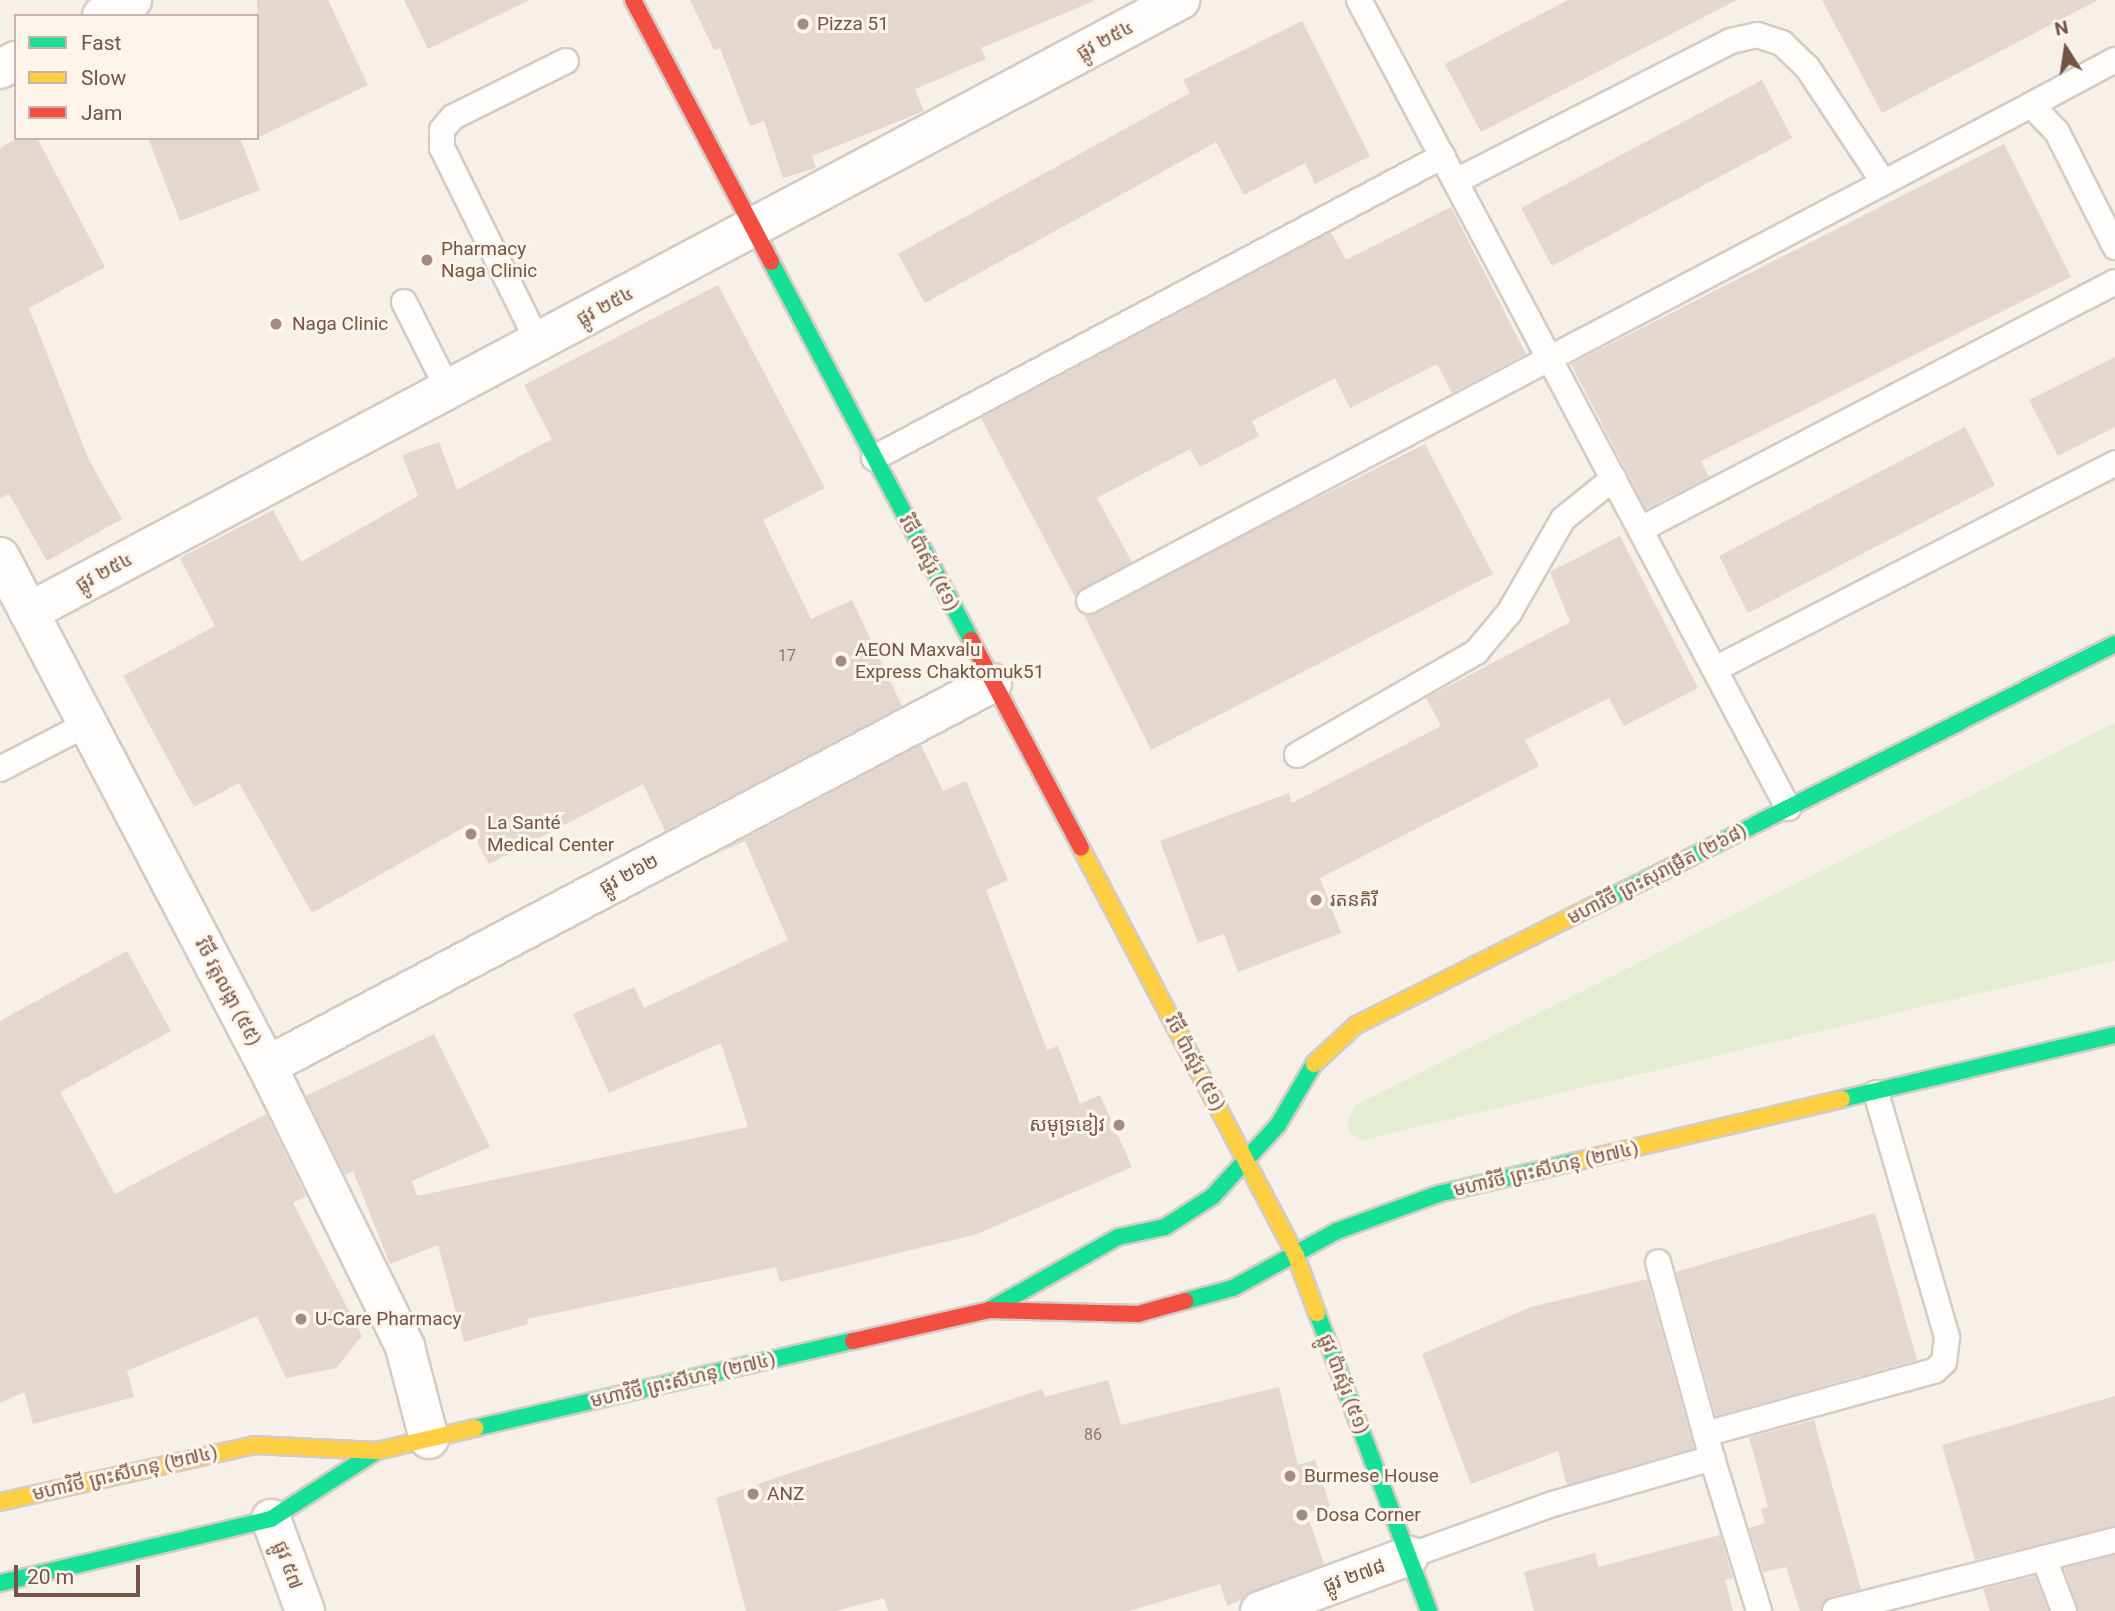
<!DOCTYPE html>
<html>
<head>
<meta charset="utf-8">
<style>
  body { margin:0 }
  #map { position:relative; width:2115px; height:1611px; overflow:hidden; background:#f7f0e8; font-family:Roboto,"Noto Sans Khmer",sans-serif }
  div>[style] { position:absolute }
  .green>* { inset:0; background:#e4edd2 }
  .building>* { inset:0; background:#e3d7cf }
  .roads { filter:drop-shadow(2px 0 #d5cbc5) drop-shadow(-2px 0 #d5cbc5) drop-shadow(0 2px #d5cbc5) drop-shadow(0 -2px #d5cbc5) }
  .lane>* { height:24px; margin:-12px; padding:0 12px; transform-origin:12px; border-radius:12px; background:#fefdfc }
  .street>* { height:38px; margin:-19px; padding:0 19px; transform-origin:19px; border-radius:19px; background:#fefdfc }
  .fast>* { height:16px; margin:-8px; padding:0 8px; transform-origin:8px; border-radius:8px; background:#16e098 }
  .slow>* { height:16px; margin:-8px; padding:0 8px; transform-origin:8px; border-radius:8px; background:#ffcf43 }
  .jam>* { height:16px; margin:-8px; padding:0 8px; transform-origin:8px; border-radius:8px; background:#f24e42 }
  .dots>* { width:19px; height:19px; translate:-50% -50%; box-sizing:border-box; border:4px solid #fff4e9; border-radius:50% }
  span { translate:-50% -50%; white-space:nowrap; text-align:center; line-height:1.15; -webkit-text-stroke:6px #fff4e9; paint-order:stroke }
  .number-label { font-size:16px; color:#92776c }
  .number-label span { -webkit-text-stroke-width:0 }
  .poi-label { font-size:19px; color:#755448 }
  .left { translate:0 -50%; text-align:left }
  .right { translate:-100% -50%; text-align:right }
  .street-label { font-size:19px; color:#755448 }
  .legend { position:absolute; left:14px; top:14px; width:245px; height:126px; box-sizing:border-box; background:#fff4e9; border:2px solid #c8b4a9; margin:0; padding:9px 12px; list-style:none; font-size:21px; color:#755448 }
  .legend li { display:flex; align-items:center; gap:14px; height:35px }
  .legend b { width:35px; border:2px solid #c8b4a9 }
  .north { position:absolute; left:2031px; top:14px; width:70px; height:70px; -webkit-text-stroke:5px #fff4e9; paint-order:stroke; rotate:348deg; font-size:19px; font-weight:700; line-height:28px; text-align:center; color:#755448 }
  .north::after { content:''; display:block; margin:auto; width:24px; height:32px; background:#755448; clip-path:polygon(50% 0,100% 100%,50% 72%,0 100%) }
  .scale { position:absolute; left:14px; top:1565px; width:126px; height:32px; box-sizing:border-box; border:4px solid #755448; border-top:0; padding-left:9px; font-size:21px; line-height:24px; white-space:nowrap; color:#755448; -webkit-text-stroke:5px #fff4e9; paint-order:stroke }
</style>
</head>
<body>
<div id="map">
  <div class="green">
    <div style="clip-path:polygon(2115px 723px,2115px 961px,1363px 1140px,1350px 1134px,1347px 1123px,1356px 1105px)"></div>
  </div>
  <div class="building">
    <div style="clip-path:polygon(257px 0,328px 0,368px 85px,257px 138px)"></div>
    <div style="clip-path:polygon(404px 0,530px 0,428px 49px)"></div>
    <div style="clip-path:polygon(690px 0,1094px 0,1094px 1px,981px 48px,986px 59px,915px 89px,924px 111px,812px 156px,816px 168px,783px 178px,764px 121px,750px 126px,720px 48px,714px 50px)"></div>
    <div style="clip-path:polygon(1568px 0,1737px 0,1481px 132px,1445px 64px)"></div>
    <div style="clip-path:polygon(1822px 0,2098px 0,1882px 113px)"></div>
    <div style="clip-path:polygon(1302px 21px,1370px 156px,1315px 184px,1305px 163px,1244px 195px,1216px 142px,925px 303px,898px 254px,1190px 93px,1183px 80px)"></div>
    <div style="clip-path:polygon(1762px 80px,1792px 138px,1552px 266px,1521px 208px)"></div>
    <div style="clip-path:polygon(18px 138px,37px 138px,105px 267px,29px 308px,89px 460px,122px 519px,47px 561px,9px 494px,0 498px,0 148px)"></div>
    <div style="clip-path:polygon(148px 138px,240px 138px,260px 190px,180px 221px)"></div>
    <div style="clip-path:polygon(2004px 144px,2071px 277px,1701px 461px,1709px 477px,1646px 509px,1571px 364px)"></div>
    <div style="clip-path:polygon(1451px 207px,1526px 354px,1452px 393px,1437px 364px,1350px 408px,1335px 378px,1252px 421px,1259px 436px,1200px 467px,1190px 449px,1097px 498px,1132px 562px,1075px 597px,981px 418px,1331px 232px,1346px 260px)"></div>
    <div style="clip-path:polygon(718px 285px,825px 488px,763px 520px,811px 619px,852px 600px,902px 706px,665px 831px,643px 784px,489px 864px,468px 825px,312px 913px,239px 783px,194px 807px,123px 676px,215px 626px,180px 558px,273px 510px,301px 562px,418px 496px,402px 455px,439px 442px,457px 490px,552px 439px,524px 385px)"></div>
    <div style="clip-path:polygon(2115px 357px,2115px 427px,2058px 456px,2029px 400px)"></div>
    <div style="clip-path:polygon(1965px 427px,1995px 485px,1748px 613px,1719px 556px)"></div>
    <div style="clip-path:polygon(1425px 444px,1493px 574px,1151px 750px,1084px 615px)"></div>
    <div style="clip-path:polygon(1620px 536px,1698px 688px,1624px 726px,1609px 698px,1525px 740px,1539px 766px,1320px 878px,1341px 933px,1238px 972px,1224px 934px,1198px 943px,1160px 841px,1289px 793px,1292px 803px,1441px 726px,1426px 698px,1570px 622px,1550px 572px)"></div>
    <div style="clip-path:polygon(921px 745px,943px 791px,966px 781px,1008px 880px,986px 890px,1047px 1050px,1058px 1046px,1080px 1104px,1100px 1095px,1132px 1167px,977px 1234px,780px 1282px,776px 1267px,527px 1319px,528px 1324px,464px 1342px,438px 1245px,390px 1264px,353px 1171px,345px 1175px,306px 1096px,434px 1034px,490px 1147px,412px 1181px,417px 1196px,748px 1127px,721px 1043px,609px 1093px,573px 1014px,634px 987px,644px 1008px,788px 940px,745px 841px,710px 857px)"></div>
    <div style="clip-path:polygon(127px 951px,171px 1031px,60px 1092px,115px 1194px,266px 1114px,306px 1196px,293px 1203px,362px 1336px,336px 1368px,286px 1378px,257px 1316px,127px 1371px,134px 1397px,33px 1424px,24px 1392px,0 1403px,0 1021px)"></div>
    <div style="clip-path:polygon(1875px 1213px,1917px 1360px,1716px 1416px,1676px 1272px)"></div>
    <div style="clip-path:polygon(1647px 1279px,1694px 1448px,1567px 1485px,1558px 1451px,1471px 1484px,1422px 1354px,1531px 1307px)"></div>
    <div style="clip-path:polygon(1108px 1380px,1121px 1425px,1279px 1387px,1298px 1465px,1315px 1460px,1330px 1506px,1307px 1513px,1324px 1564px,1227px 1606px,1220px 1584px,1129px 1611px,888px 1611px,884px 1598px,836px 1611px,746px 1611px,716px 1498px,1042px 1389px,1045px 1397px)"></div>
    <div style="clip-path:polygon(2115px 1396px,2115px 1526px,1975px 1560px,1942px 1445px)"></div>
    <div style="clip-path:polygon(1814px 1420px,1861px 1589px,1831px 1597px,1821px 1611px,1800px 1611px,1786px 1567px,1763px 1572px,1749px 1528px,1765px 1523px,1761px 1509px,1768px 1507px,1749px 1437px)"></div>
    <div style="clip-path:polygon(1720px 1535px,1733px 1578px,1725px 1580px,1733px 1611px,1534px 1611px,1524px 1572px,1595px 1553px,1598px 1567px)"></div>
    <div style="clip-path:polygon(2115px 1555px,2115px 1611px,2079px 1611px,2064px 1568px)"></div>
    <div style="clip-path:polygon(2035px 1576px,2048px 1611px,1990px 1611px,1983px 1589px)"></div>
  </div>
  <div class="roads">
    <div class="lane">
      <div style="left:1359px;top:0;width:915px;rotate:62.03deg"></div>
      <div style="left:2031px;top:105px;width:95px;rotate:-28.2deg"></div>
      <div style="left:1456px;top:181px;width:309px;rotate:-27deg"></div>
      <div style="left:1731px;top:41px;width:27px;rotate:-13deg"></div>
      <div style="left:1757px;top:35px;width:26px;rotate:18deg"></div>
      <div style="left:1782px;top:43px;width:35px;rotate:44deg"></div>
      <div style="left:1807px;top:67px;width:136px;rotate:56.4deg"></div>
      <div style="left:404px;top:302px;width:97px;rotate:63.2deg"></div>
      <div style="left:538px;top:342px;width:216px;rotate:-116.3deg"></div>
      <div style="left:442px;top:148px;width:18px;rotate:-90deg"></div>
      <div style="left:442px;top:130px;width:17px;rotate:-50deg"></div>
      <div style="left:453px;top:117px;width:126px;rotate:-26.4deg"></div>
      <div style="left:874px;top:458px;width:644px;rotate:-27.96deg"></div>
      <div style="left:1641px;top:529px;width:534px;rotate:-27.52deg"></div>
      <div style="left:1089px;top:601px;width:1065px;rotate:-27.77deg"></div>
      <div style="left:2031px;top:105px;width:37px;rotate:46deg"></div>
      <div style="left:2057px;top:132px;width:129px;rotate:63.2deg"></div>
      <div style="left:1715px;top:669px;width:450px;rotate:-27.2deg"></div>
      <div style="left:1297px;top:755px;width:207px;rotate:-29.9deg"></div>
      <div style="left:1476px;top:652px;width:51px;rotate:-49.8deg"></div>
      <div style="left:1509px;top:613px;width:108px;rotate:-60.1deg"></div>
      <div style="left:1563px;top:519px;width:65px;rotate:-38.8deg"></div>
      <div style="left:0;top:769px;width:98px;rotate:-27.3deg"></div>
      <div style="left:1705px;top:1434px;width:238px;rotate:-15.4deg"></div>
      <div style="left:1934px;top:1371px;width:13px;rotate:-42deg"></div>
      <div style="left:1944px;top:1362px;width:25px;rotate:-83deg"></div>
      <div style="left:1947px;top:1337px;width:254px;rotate:-106.2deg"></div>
      <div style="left:1712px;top:1458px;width:160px;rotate:72.9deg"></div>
      <div style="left:1409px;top:1556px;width:153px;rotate:-19.9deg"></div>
      <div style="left:1553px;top:1504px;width:166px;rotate:-16.1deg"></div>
      <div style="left:1712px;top:1458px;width:203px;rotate:-105.4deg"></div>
      <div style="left:2044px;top:1558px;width:57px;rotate:69.3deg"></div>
      <div style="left:1835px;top:1611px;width:289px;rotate:-14.2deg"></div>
    </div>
    <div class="street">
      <div style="left:102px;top:16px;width:34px;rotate:-28deg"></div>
      <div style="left:0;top:69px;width:18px;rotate:-27deg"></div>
      <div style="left:0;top:557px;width:575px;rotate:62.32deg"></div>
      <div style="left:267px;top:1066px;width:313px;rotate:63.8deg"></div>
      <div style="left:405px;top:1347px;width:95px;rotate:75.4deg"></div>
      <div style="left:29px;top:612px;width:1304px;rotate:-28deg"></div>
      <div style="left:267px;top:1066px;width:820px;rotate:-27.85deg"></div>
      <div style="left:271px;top:1519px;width:98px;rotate:69.7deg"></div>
      <div style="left:1260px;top:1611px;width:159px;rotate:-20.3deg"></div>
    </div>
    <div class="fast">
      <div style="left:771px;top:262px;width:428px;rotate:62.1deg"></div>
      <div style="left:1593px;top:906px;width:584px;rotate:-26.65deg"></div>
      <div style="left:1842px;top:1099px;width:280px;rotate:-13.2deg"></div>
      <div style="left:1185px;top:1301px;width:50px;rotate:-15.2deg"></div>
      <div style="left:1233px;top:1288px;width:119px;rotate:-28.7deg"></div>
      <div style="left:1337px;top:1231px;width:108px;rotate:-20.1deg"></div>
      <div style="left:1438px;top:1194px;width:144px;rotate:-13.3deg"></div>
      <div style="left:989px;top:1310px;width:148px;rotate:-29.5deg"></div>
      <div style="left:1118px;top:1237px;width:48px;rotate:-12deg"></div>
      <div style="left:1165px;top:1227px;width:56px;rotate:-32.6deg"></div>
      <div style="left:1212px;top:1197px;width:98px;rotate:-47.5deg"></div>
      <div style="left:1278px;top:1125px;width:71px;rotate:-59.5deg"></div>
      <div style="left:1317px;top:1313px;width:318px;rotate:69.4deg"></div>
      <div style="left:475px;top:1428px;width:388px;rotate:-13deg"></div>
      <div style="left:0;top:1583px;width:278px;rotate:-13.3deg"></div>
      <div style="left:271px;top:1519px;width:126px;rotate:-32.7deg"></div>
    </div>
    <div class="slow">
      <div style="left:1081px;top:848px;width:461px;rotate:62.2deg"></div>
      <div style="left:1296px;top:1256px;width:61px;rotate:69.8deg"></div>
      <div style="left:1314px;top:1064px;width:57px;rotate:-42.9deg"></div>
      <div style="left:1356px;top:1025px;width:265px;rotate:-26.7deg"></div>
      <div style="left:1578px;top:1161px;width:271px;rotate:-13.2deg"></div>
      <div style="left:0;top:1502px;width:260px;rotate:-12.6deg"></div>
      <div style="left:254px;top:1445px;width:123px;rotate:2.8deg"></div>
      <div style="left:377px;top:1451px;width:101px;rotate:-13.2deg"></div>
    </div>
    <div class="jam">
      <div style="left:633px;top:0;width:296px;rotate:62.2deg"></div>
      <div style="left:971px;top:640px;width:235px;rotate:62.1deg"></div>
      <div style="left:853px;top:1341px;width:139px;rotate:-12.8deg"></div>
      <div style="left:989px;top:1310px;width:149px;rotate:1.5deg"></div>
      <div style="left:1138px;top:1314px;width:49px;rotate:-15.5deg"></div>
    </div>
  </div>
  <div class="dots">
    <div style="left:803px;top:24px;background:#a28b80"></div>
    <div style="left:427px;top:260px;background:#a28b80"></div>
    <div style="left:276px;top:324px;background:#a28b80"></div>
    <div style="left:841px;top:661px;background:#a28b80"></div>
    <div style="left:471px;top:834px;background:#a28b80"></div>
    <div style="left:1316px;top:900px;background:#a28b80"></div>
    <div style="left:1119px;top:1125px;background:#a28b80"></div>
    <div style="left:301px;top:1319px;background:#a28b80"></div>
    <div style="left:1290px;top:1476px;background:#a28b80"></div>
    <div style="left:753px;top:1494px;background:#a28b80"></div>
    <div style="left:1302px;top:1515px;background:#a28b80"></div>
  </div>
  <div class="number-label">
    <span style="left:787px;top:656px">17</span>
    <span style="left:1093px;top:1435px">86</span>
  </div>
  <div class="poi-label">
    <span class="left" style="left:817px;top:24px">Pizza 51</span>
    <span class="left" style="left:441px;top:260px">Pharmacy<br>Naga Clinic</span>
    <span class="left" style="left:292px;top:324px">Naga Clinic</span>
    <span class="left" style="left:855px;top:661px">AEON Maxvalu<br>Express Chaktomuk51</span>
    <span class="left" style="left:487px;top:834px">La Santé<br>Medical Center</span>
    <span class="left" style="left:1330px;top:900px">រតនគិរី</span>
    <span class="right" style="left:1105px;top:1125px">សមុទ្រខៀវ</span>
    <span class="left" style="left:315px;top:1319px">U-Care Pharmacy</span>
    <span class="left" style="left:1304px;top:1476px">Burmese House</span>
    <span class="left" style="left:767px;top:1494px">ANZ</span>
    <span class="left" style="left:1316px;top:1515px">Dosa Corner</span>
  </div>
  <div class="street-label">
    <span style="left:1105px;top:40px;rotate:-28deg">ផ្លូវ ២៥៤</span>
    <span style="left:605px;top:306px;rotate:-28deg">ផ្លូវ ២៥៤</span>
    <span style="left:929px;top:563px;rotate:62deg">វិថី ប៉ាស្ទ័រ (៥១)</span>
    <span style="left:104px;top:572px;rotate:-28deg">ផ្លូវ ២៥៤</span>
    <span style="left:629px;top:874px;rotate:-28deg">ផ្លូវ ២៦២</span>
    <span style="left:1657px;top:874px;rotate:-27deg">មហាវិថី ព្រះសុរាម្រឹត (២៦៨)</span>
    <span style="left:228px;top:992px;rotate:62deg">វិថី វត្តលង្កា (៥៥)</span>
    <span style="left:1195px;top:1063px;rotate:62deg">វិថី ប៉ាស្ទ័រ (៥១)</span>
    <span style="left:1546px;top:1169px;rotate:-13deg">មហាវិថី ព្រះសីហនុ (២៧៤)</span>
    <span style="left:683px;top:1380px;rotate:-13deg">មហាវិថី ព្រះសីហនុ (២៧៤)</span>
    <span style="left:1344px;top:1384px;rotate:69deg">ផ្លូវ ប៉ាស្ទ័រ (៥១)</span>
    <span style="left:125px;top:1473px;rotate:-13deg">មហាវិថី ព្រះសីហនុ (២៧៤)</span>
    <span style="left:288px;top:1565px;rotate:70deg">ផ្លូវ ៥៧</span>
    <span style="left:1354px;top:1576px;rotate:-20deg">ផ្លូវ ២៧៨</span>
  </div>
  <ul class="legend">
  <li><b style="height:9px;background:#16e098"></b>Fast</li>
  <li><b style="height:9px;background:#ffcf43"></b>Slow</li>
  <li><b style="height:9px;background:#f24e42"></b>Jam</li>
  </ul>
  <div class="north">N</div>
  <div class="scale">20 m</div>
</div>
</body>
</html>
